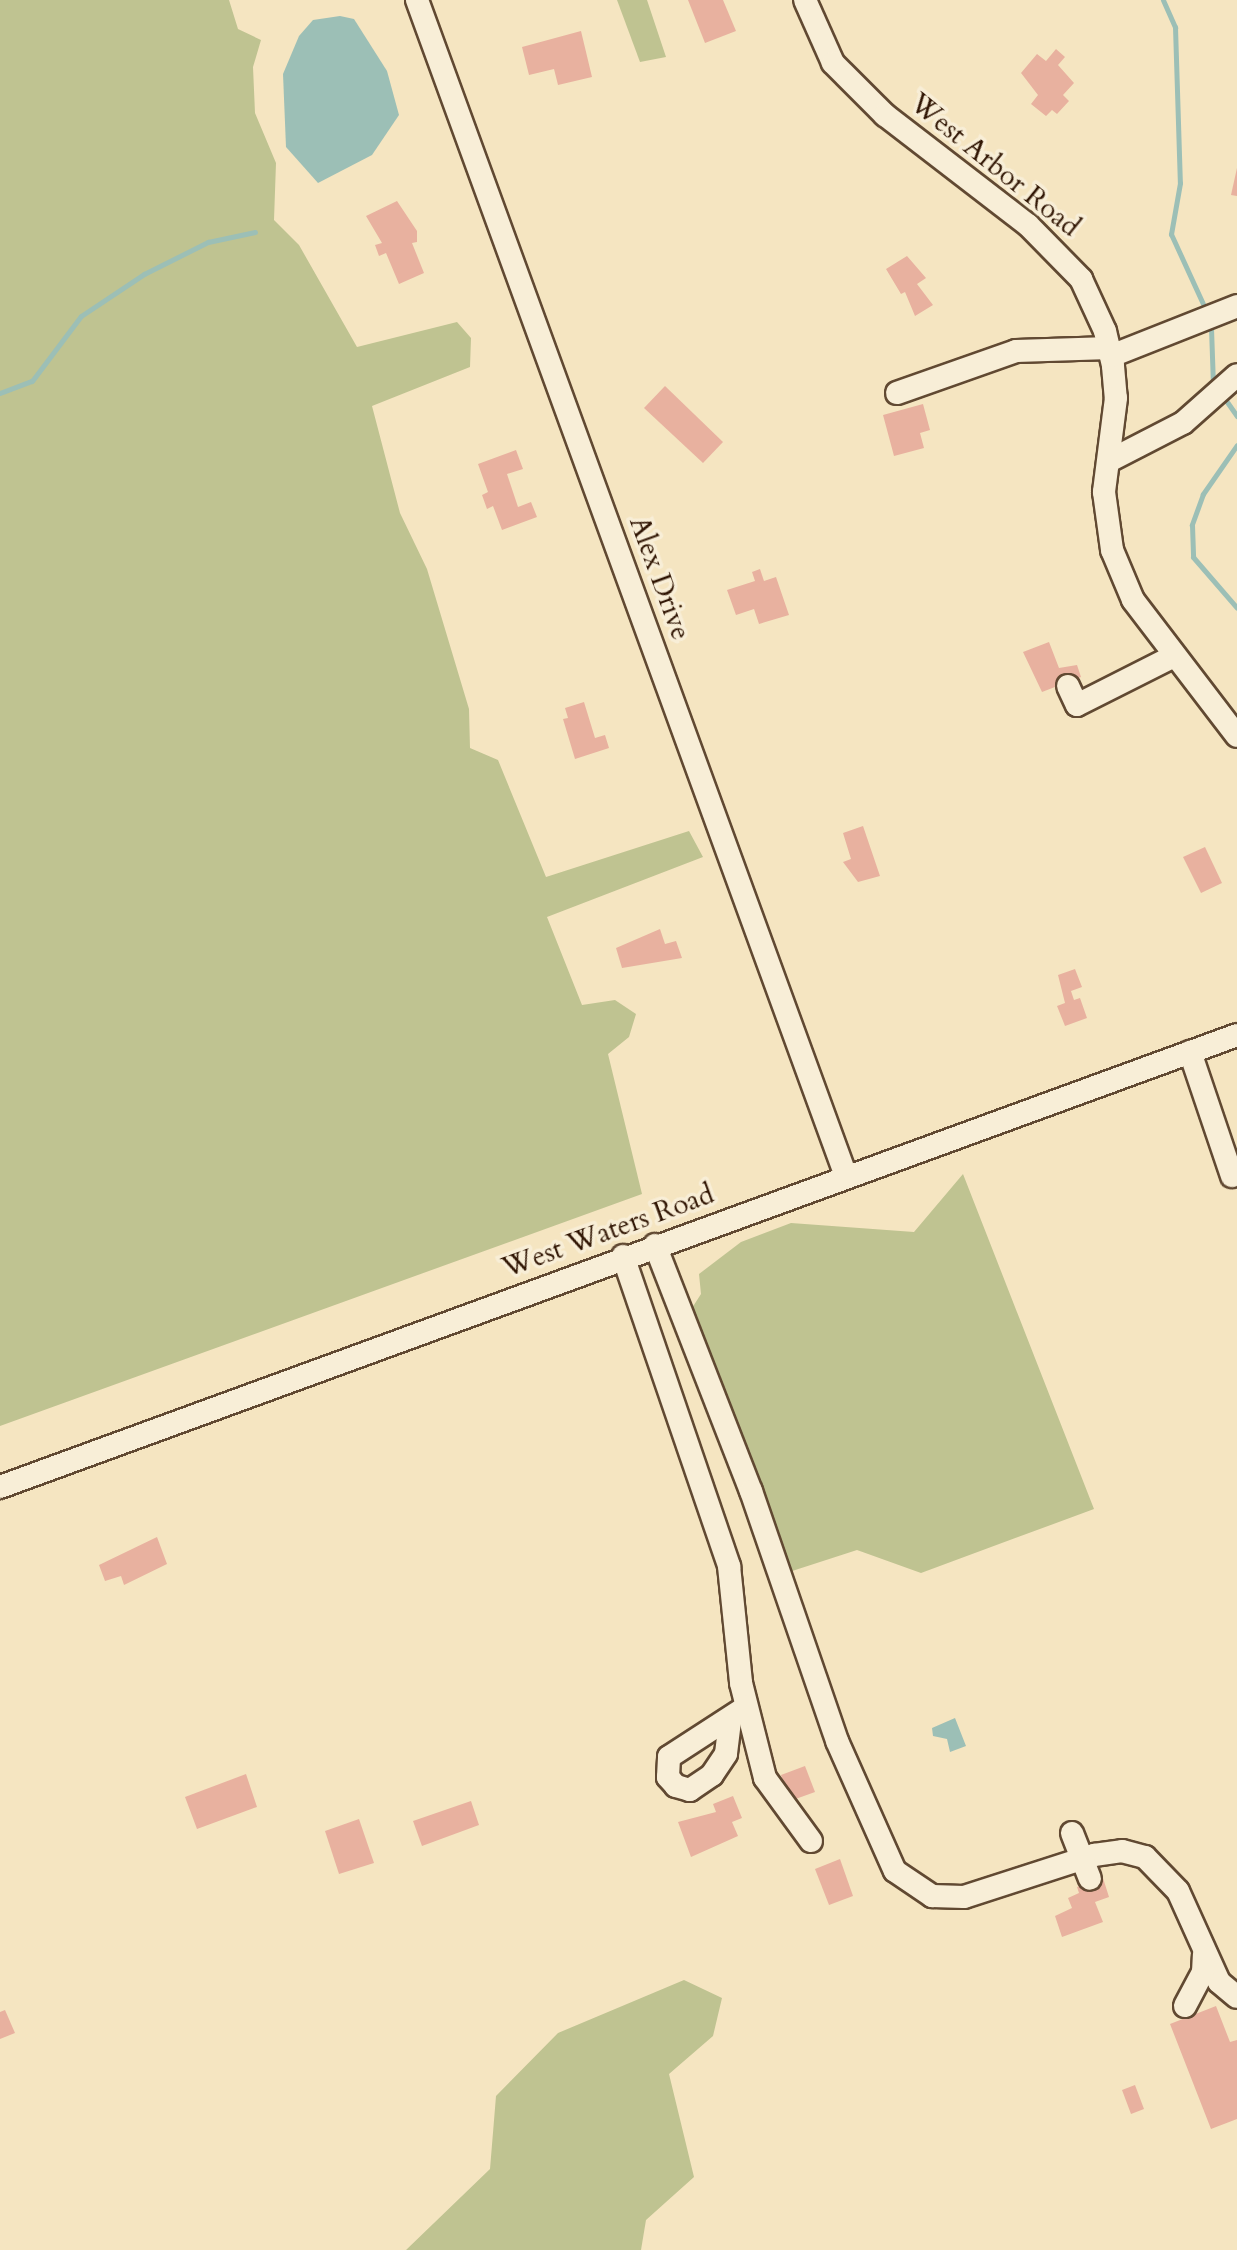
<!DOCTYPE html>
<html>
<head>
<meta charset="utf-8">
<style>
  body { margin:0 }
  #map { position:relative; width:1237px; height:2250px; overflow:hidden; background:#f5e5c1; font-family:Cardo,serif }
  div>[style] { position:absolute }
  .green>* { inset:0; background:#bfc391 }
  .water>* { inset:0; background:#9cbfb6 }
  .stream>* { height:5px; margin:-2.5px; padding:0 2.5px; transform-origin:2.5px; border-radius:2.5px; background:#9cbfb6 }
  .building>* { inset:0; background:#e8b19f }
  .roads { filter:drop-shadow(2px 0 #614932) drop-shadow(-2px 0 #614932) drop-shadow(0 2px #614932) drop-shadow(0 -2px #614932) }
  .minor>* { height:22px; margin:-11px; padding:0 11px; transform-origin:11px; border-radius:11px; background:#f8eed7 }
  span { translate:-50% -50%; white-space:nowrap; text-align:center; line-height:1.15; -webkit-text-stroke:7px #f8eed7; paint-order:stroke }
  .street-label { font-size:28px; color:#301503 }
</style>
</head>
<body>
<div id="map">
  <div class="green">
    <div style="clip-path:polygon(0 0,229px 0,238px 29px,261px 40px,253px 67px,255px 113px,276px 163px,274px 220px,299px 245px,357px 347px,457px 322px,471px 338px,470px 367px,372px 406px,400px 513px,427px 569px,469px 709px,470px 748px,498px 760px,546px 877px,689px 831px,703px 857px,547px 917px,582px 1005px,615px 1000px,636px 1014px,629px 1037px,608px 1054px,642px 1194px,0 1426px)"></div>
    <div style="clip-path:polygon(617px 0,647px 0,666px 57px,640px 62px)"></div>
    <div style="clip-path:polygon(963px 1174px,1094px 1509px,921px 1573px,857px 1550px,786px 1573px,692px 1308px,701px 1294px,699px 1274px,741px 1242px,791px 1223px,914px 1232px)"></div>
    <div style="clip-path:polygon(684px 1980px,722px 1998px,713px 2036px,669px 2074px,694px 2177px,646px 2220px,641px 2250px,406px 2250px,490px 2169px,496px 2096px,558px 2033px)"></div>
  </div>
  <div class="water">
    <div style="clip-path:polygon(340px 16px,354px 19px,387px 71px,399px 115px,372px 155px,318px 183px,286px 147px,283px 74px,299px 36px,313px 20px)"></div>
    <div style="clip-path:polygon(955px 1718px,966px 1746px,950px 1752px,947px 1739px,933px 1736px,932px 1728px)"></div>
  </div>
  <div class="stream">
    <div style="left:1163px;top:0;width:30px;rotate:66deg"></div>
    <div style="left:1175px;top:27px;width:156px;rotate:88.2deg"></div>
    <div style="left:1180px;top:183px;width:52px;rotate:100deg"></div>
    <div style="left:1171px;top:234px;width:79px;rotate:65.4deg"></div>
    <div style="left:1211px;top:328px;width:56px;rotate:88deg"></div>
    <div style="left:0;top:393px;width:34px;rotate:-21deg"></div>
    <div style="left:32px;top:381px;width:81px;rotate:-53deg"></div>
    <div style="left:81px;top:316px;width:76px;rotate:-33.7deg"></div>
    <div style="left:144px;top:274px;width:72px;rotate:-26.6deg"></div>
    <div style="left:208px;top:242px;width:48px;rotate:-12deg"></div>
    <div style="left:1225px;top:399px;width:21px;rotate:55deg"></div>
    <div style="left:1237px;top:445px;width:60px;rotate:124.8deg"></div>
    <div style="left:1203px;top:494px;width:33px;rotate:110deg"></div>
    <div style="left:1192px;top:525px;width:32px;rotate:88deg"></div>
    <div style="left:1193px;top:557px;width:67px;rotate:49.2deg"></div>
  </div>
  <div class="building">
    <div style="clip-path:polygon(688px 0,723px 0,736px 31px,705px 43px)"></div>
    <div style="clip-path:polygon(581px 31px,592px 77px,558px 85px,554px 69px,529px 75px,522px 47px)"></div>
    <div style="clip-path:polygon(1056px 49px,1065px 57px,1058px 65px,1074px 83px,1063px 95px,1069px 101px,1057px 114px,1052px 110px,1046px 116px,1031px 104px,1038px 95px,1021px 73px,1037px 54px,1046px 61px)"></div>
    <div style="clip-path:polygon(1237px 168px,1237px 196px,1231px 195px)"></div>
    <div style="clip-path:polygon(397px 201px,417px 231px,417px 242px,412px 243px,424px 273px,399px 284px,386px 253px,379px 256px,375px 245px,382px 243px,366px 216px)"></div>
    <div style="clip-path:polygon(907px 256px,926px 278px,917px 284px,933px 305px,915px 316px,905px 292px,901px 294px,886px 269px)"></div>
    <div style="clip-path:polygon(665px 386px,723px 442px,703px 463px,644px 408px)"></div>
    <div style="clip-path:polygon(923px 404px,930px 430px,920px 433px,924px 448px,894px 456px,883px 415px)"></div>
    <div style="clip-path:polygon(516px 450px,523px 469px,507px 474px,518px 507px,531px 502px,537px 517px,502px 530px,493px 506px,487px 509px,482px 495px,488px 492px,478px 464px)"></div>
    <div style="clip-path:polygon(760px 569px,764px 581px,776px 577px,789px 615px,759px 624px,754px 609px,736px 615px,727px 590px,755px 581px,752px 572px)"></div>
    <div style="clip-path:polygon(1049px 642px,1059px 668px,1077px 665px,1081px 677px,1042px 692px,1023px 652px)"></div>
    <div style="clip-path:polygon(584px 702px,595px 738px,605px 735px,609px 748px,575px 759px,563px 719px,568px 718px,565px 708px)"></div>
    <div style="clip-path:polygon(863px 826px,880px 876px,858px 882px,843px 862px,851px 859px,843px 833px)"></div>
    <div style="clip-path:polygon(1205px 847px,1222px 883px,1201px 893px,1183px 857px)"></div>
    <div style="clip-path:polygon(660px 929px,665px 944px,676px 941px,682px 958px,622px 968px,616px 948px)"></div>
    <div style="clip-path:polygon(1075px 969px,1082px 987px,1071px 991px,1074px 1000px,1080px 998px,1087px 1018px,1065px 1026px,1057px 1006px,1065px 1003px,1058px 975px)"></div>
    <div style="clip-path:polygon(157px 1537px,167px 1564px,124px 1585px,121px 1576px,105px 1581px,99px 1565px)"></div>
    <div style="clip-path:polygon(805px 1766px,815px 1792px,790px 1801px,781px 1775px)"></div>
    <div style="clip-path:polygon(246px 1774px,257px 1807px,197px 1829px,185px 1797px)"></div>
    <div style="clip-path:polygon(733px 1796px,742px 1818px,732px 1822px,738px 1836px,691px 1857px,678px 1822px,716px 1812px,713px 1804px)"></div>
    <div style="clip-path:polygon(471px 1801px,479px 1825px,422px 1846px,413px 1821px)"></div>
    <div style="clip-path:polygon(359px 1819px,374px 1863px,339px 1874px,325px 1831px)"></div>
    <div style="clip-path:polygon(840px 1859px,853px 1896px,829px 1905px,815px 1869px)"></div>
    <div style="clip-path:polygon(1103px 1878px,1109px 1897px,1095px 1902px,1103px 1922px,1062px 1937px,1055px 1916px,1072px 1908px,1068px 1898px,1079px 1893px,1077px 1887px)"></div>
    <div style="clip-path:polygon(1216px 2006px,1230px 2042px,1237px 2040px,1237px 2119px,1211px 2129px,1170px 2024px)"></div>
    <div style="clip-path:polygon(5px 2010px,15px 2033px,0 2039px,0 2012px)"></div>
    <div style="clip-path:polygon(1135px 2085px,1144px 2109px,1131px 2114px,1122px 2090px)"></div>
  </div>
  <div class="roads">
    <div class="minor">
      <div style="left:417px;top:0;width:1252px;rotate:69.96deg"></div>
      <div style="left:805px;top:0;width:69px;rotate:66deg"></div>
      <div style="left:833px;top:63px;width:74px;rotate:45deg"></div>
      <div style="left:885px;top:115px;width:180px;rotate:37.6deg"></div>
      <div style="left:1028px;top:225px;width:76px;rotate:45.5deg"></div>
      <div style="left:1081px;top:279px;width:57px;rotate:65.2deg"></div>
      <div style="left:1105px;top:331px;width:36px;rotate:77deg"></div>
      <div style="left:1113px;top:366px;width:32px;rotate:85deg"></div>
      <div style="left:1116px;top:398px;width:95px;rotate:97.3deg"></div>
      <div style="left:1104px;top:492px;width:59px;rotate:82.1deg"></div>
      <div style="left:1112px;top:550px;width:54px;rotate:67.2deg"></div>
      <div style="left:1133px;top:600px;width:171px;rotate:52.6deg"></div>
      <div style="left:1111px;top:356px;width:136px;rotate:-21.6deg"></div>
      <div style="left:897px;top:393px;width:126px;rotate:-19.4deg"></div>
      <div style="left:1016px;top:351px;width:94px;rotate:-1.8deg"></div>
      <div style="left:1109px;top:461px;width:83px;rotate:-27.2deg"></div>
      <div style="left:1183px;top:423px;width:72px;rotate:-41.6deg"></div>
      <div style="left:1068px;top:686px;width:21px;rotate:65deg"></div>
      <div style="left:1077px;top:705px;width:109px;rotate:-26.8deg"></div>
      <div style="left:1190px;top:1052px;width:131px;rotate:71.3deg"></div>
      <div style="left:655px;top:1245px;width:264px;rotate:68.7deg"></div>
      <div style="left:751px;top:1491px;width:264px;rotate:71deg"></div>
      <div style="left:837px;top:1741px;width:142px;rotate:66deg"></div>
      <div style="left:895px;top:1871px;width:45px;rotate:34deg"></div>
      <div style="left:932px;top:1896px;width:32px;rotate:2deg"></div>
      <div style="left:964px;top:1897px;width:137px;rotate:-17.9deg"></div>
      <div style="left:1094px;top:1855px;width:28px;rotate:-8deg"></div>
      <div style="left:1122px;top:1851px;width:24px;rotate:15deg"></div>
      <div style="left:1145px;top:1857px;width:47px;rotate:45.9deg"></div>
      <div style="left:1178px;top:1891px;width:100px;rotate:65.7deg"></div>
      <div style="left:1219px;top:1982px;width:23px;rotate:40deg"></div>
      <div style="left:623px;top:1256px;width:328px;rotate:71.1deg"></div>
      <div style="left:729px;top:1566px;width:118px;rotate:84.1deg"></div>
      <div style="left:741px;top:1683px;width:98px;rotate:75.8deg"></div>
      <div style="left:765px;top:1778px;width:78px;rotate:53.9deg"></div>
      <div style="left:0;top:1487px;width:1317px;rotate:-20.07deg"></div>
      <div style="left:730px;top:1721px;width:33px;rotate:97deg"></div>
      <div style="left:726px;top:1754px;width:25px;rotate:124deg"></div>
      <div style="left:712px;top:1775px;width:27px;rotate:146deg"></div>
      <div style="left:690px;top:1790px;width:15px;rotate:-164deg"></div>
      <div style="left:676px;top:1786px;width:12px;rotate:-132deg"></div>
      <div style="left:668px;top:1777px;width:20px;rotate:-87deg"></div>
      <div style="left:669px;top:1757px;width:92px;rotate:-33deg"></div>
      <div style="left:1072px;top:1833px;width:49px;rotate:68.6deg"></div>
      <div style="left:1185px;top:2006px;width:38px;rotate:-62deg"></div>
      <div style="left:1203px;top:1972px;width:17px;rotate:-87deg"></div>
    </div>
  </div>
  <div class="street-label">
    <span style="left:995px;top:165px;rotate:39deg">West Arbor Road</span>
    <span style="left:660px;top:578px;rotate:70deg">Alex Drive</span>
    <span style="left:608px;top:1231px;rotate:-20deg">West Waters Road</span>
  </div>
</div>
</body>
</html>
